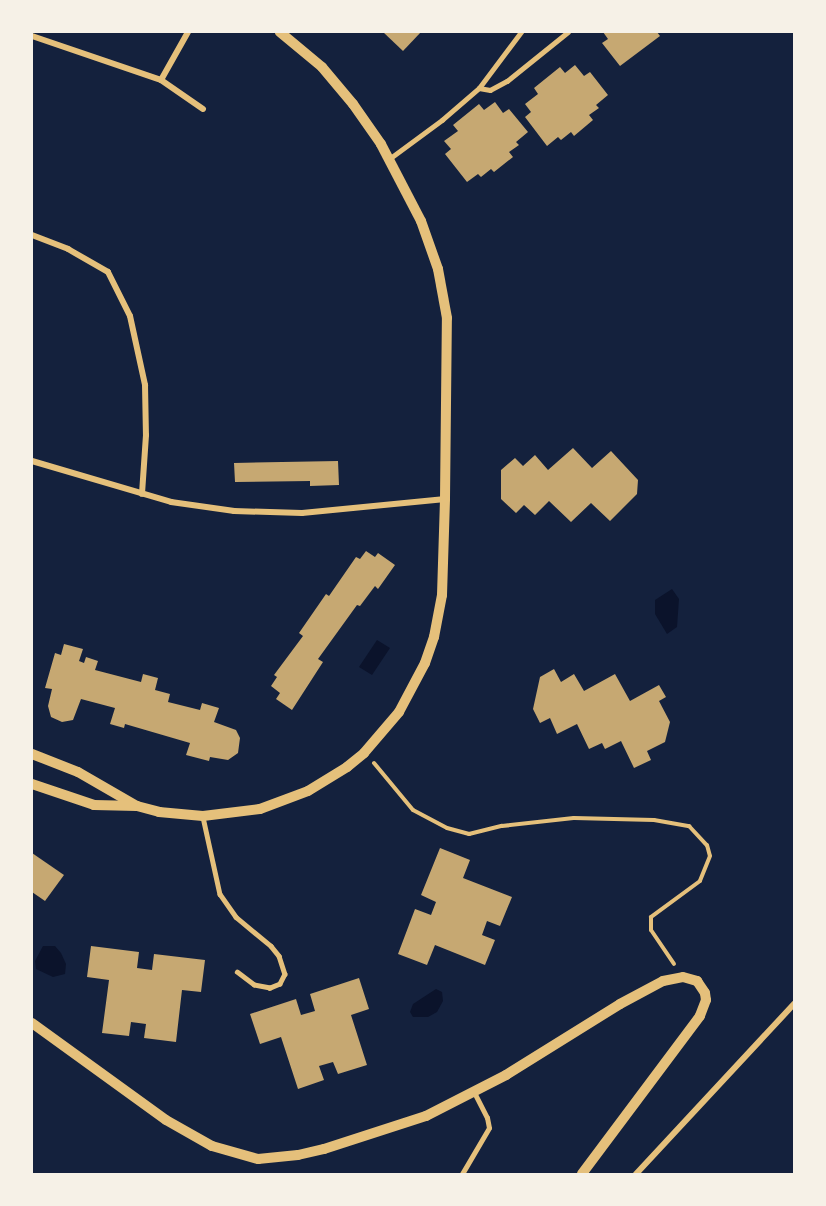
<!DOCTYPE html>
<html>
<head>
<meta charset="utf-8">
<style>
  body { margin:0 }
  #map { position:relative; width:826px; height:1206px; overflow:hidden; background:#14213d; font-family:"Noto Sans",sans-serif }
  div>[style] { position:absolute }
  .water>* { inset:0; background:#0b132b }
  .building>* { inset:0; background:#c6a872 }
  .path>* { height:4px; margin:-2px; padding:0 2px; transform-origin:2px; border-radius:2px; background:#e5c07b }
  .service>* { height:4.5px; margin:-2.25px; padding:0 2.25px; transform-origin:2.25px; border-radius:2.25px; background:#e5c07b }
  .minor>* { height:6px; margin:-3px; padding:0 3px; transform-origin:3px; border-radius:3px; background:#e5c07b }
  .tertiary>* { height:10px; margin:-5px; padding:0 5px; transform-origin:5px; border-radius:5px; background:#e5c07b }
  span { translate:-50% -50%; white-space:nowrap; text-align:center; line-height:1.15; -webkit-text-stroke:6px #f6f1e7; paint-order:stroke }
  .frame { position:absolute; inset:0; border:33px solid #f6f1e7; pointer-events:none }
</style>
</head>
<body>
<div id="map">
  <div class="water">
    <div style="clip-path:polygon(672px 589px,679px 599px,677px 627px,667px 634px,655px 614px,655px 600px)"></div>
    <div style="clip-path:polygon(377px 640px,390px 648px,372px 675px,359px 667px)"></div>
    <div style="clip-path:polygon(43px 946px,55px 946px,61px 953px,66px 964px,65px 974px,53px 977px,36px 969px,35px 961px)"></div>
    <div style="clip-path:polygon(436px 989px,442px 992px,443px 1001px,437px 1012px,428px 1017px,413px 1017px,410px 1012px,413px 1004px)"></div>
  </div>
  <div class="building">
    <div style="clip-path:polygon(383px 32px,421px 32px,403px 51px)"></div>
    <div style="clip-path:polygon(603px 32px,657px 32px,660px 36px,620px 66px,602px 43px,608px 39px)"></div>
    <div style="clip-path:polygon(575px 65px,584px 76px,590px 72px,608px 95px,596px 105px,599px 108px,589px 115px,593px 120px,574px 136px,571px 132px,561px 140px,558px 137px,547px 146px,525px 117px,531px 112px,525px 104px,538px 94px,534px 88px,560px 67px,565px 73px)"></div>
    <div style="clip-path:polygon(495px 102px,503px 113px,509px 109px,528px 132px,516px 142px,519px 145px,509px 152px,513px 157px,494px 172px,491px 169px,481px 177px,478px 174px,467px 182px,445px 154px,451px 149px,444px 141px,458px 131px,453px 125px,479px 104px,484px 110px)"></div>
    <div style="clip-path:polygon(573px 448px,592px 468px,611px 451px,638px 480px,637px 494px,610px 521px,591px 503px,571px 522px,549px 501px,535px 515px,524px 505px,516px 513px,501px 499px,501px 470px,515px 458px,523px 466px,535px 455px,548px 470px)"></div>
    <div style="clip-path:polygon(338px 461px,339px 485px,310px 486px,310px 481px,235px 482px,234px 463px)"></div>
    <div style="clip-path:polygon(366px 551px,375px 557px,378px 553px,395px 565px,378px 589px,375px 586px,360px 606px,357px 605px,318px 659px,323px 662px,292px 710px,276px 699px,280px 693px,271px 686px,277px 677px,274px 675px,303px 636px,299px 633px,326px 594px,329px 596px,356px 557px,360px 559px)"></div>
    <div style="clip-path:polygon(64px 644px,83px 649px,79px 661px,84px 663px,86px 657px,98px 661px,95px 670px,141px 682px,143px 674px,158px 678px,155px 690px,170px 694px,168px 702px,200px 710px,202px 703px,219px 708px,214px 722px,236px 730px,240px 738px,238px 753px,228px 760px,210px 757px,209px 761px,186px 755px,190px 743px,125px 724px,124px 728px,110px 724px,115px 708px,81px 699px,73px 720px,62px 722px,51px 717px,48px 706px,52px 689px,45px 688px,55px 653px,61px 655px)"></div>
    <div style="clip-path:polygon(554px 669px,561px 682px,574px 674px,584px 691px,615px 674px,630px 701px,659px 685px,666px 697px,659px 701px,670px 722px,665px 742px,647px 751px,651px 760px,634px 768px,621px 741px,605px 749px,602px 743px,589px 749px,577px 724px,557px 734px,550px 718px,540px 723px,533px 709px,540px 677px)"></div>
    <div style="clip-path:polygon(440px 848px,470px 860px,463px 878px,512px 897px,500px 926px,487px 921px,482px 935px,495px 940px,485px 965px,435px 945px,427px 965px,398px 954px,415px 909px,431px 915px,436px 902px,421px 895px)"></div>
    <div style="clip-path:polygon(32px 853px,64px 875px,45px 901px,32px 892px)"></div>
    <div style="clip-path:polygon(91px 946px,139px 952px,137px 968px,152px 970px,154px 954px,205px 960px,201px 992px,182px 990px,176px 1042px,144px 1038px,146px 1024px,131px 1022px,129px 1036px,102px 1033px,109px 980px,87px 977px)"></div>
    <div style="clip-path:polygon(359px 978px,369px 1009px,351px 1015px,367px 1065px,338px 1074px,333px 1062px,319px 1066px,324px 1080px,298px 1089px,281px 1037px,260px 1044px,250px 1014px,296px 999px,301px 1015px,315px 1011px,310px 994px)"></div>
  </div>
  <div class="path">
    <div style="left:374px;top:763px;width:61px;rotate:50.3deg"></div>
    <div style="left:413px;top:810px;width:38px;rotate:28deg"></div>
    <div style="left:447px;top:828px;width:23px;rotate:15deg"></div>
    <div style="left:469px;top:834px;width:34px;rotate:-14deg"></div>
    <div style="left:502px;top:826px;width:72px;rotate:-6.3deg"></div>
    <div style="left:574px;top:818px;width:80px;rotate:1.4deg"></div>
    <div style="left:654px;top:820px;width:36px;rotate:10deg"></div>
    <div style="left:689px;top:826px;width:26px;rotate:47deg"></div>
    <div style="left:707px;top:845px;width:11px;rotate:75deg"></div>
    <div style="left:710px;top:856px;width:27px;rotate:112deg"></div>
    <div style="left:700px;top:881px;width:61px;rotate:143.7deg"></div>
    <div style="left:651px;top:917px;width:13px;rotate:90deg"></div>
    <div style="left:651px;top:930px;width:41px;rotate:55.9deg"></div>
  </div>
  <div class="service">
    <div style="left:479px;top:88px;width:11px;rotate:10deg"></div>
    <div style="left:490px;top:90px;width:19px;rotate:-28deg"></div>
    <div style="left:507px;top:81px;width:78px;rotate:-38.8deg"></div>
    <div style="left:389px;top:159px;width:66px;rotate:-36.3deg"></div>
    <div style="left:442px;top:120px;width:49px;rotate:-40.9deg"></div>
    <div style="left:479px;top:88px;width:70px;rotate:-53.1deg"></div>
    <div style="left:203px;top:817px;width:79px;rotate:77.6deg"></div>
    <div style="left:220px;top:894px;width:28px;rotate:55deg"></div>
    <div style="left:236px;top:917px;width:45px;rotate:39.6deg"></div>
    <div style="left:271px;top:946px;width:13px;rotate:51deg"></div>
    <div style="left:279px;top:956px;width:19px;rotate:72deg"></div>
    <div style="left:285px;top:974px;width:11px;rotate:117deg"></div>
    <div style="left:280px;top:984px;width:11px;rotate:158deg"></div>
    <div style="left:270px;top:988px;width:16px;rotate:-169deg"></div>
    <div style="left:254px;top:985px;width:21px;rotate:-143deg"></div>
    <div style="left:462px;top:1174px;width:53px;rotate:-59.6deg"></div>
    <div style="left:489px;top:1128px;width:10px;rotate:-101deg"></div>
    <div style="left:487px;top:1118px;width:29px;rotate:-117deg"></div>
  </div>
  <div class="minor">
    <div style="left:32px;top:36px;width:136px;rotate:18.8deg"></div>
    <div style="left:161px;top:80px;width:51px;rotate:34.6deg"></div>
    <div style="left:161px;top:80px;width:55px;rotate:-60.6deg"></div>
    <div style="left:32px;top:235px;width:39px;rotate:21deg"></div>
    <div style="left:68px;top:249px;width:46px;rotate:29.9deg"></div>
    <div style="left:108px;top:272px;width:49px;rotate:63.4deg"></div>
    <div style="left:130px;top:316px;width:71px;rotate:77.7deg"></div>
    <div style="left:145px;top:385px;width:50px;rotate:88.9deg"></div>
    <div style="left:146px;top:435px;width:59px;rotate:93.9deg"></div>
    <div style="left:32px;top:461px;width:145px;rotate:16.4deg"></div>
    <div style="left:171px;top:502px;width:64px;rotate:8.1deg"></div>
    <div style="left:234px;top:511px;width:68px;rotate:1.7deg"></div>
    <div style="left:302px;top:513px;width:144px;rotate:-5.6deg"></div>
    <div style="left:636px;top:1174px;width:232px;rotate:-47.1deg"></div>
  </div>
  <div class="tertiary">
    <div style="left:32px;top:754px;width:49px;rotate:21.4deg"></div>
    <div style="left:78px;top:772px;width:68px;rotate:30deg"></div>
    <div style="left:137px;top:806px;width:23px;rotate:15deg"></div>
    <div style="left:159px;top:812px;width:44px;rotate:5.2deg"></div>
    <div style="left:203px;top:816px;width:57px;rotate:-7deg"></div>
    <div style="left:260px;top:809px;width:51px;rotate:-20.6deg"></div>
    <div style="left:308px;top:791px;width:46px;rotate:-31.6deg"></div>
    <div style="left:347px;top:767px;width:22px;rotate:-39deg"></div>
    <div style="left:364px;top:753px;width:54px;rotate:-49.5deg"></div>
    <div style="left:399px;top:712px;width:55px;rotate:-62deg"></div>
    <div style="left:425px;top:663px;width:28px;rotate:-71deg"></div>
    <div style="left:434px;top:637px;width:43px;rotate:-79.2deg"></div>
    <div style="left:442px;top:595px;width:96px;rotate:-88.2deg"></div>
    <div style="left:445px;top:499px;width:181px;rotate:-89.4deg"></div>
    <div style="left:447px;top:318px;width:50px;rotate:-100.4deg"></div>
    <div style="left:438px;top:269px;width:51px;rotate:-109.5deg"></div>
    <div style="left:421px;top:221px;width:87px;rotate:-117.5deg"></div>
    <div style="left:381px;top:144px;width:49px;rotate:-125deg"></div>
    <div style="left:353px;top:104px;width:48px;rotate:-130deg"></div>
    <div style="left:322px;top:67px;width:55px;rotate:-140.2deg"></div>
    <div style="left:32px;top:784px;width:65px;rotate:18.7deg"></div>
    <div style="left:94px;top:805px;width:43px;rotate:1.3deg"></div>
    <div style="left:32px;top:1023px;width:165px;rotate:35.9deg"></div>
    <div style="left:166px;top:1120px;width:53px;rotate:29.5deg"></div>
    <div style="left:212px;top:1146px;width:48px;rotate:15.8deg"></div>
    <div style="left:258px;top:1159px;width:40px;rotate:-5.7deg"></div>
    <div style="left:298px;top:1155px;width:27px;rotate:-13deg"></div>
    <div style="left:324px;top:1149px;width:107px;rotate:-17.9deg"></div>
    <div style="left:426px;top:1116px;width:90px;rotate:-27.1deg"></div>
    <div style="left:506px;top:1075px;width:134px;rotate:-31.9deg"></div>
    <div style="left:620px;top:1004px;width:49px;rotate:-28.1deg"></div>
    <div style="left:663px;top:981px;width:20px;rotate:-11deg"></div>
    <div style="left:683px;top:977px;width:15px;rotate:16deg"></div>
    <div style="left:697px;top:981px;width:14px;rotate:56deg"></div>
    <div style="left:705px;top:993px;width:7px;rotate:82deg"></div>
    <div style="left:706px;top:1000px;width:17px;rotate:111deg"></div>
    <div style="left:700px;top:1016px;width:197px;rotate:126.8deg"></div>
  </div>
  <div class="frame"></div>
</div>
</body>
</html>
